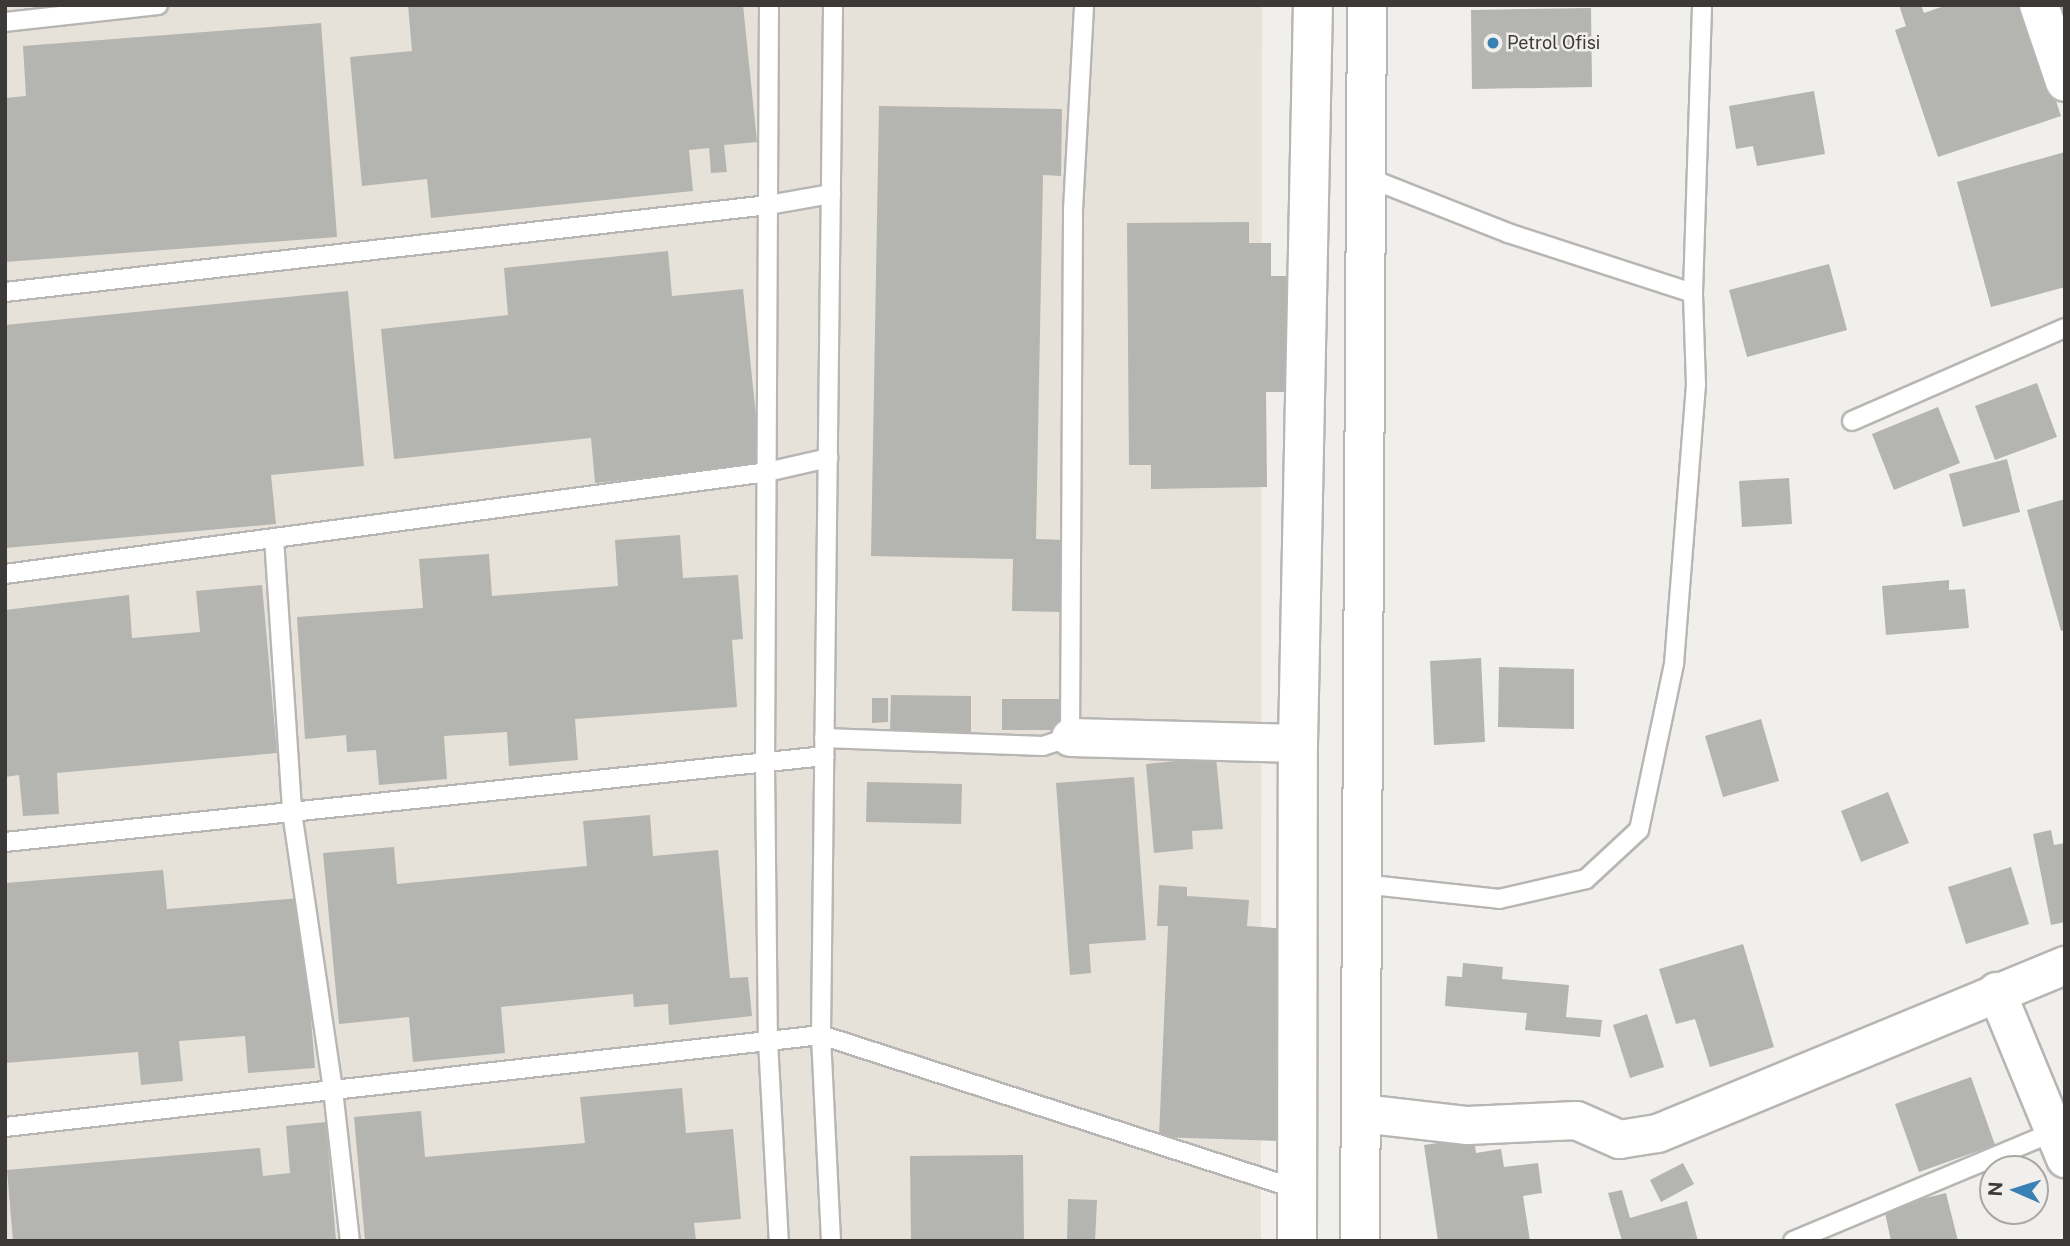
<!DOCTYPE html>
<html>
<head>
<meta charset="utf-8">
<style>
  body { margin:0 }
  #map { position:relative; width:2070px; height:1246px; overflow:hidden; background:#f1efec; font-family:"Public Sans",sans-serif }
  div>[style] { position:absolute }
  .built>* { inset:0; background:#e7e2d9 }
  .building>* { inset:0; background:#b4b4b1 }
  .roads { filter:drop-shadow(2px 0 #b8b6b4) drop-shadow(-2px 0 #b8b6b4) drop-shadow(0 2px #b8b6b4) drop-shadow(0 -2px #b8b6b4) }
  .service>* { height:18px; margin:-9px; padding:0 9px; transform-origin:9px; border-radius:9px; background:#fff }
  .minor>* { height:37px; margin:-18.5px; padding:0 18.5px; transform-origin:18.5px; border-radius:18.5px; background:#fff }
  .tertiary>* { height:38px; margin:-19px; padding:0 19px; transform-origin:19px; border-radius:19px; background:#fff }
  .primary>* { height:38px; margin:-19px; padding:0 19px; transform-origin:19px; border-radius:19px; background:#fff }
  .dots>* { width:19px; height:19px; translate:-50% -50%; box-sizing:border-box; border:4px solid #f1efec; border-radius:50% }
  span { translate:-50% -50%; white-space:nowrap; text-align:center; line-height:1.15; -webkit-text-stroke:5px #f1efec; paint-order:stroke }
  .poi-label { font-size:18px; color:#3b3a39 }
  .left { translate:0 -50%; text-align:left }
  .frame { position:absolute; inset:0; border:7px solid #3b3a39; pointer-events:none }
  .north { position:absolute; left:1979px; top:1155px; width:70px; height:70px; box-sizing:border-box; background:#f1efec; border:2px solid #a8a7a4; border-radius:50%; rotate:273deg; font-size:19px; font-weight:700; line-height:28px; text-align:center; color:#3b3a39 }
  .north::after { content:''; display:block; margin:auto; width:24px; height:32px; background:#3980b5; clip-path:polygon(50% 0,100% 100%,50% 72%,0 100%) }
</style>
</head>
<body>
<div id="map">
  <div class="built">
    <div style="clip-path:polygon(5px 5px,1262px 5px,1261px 1241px,5px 1241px)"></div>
  </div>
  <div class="building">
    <div style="clip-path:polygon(408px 5px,743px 5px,757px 142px,724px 145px,727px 172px,711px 173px,709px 148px,689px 150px,693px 191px,431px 218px,427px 179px,362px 186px,350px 57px,412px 51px)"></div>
    <div style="clip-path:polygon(1899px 5px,1921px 5px,1924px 13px,1947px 5px,2024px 5px,2061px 116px,1938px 157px,1895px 30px,1906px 26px)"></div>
    <div style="clip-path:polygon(1591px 8px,1592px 87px,1472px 89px,1471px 10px)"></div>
    <div style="clip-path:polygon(321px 23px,337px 237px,5px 262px,5px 98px,26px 96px,23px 46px)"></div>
    <div style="clip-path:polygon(1814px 91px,1825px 154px,1757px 166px,1753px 146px,1736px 149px,1729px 106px)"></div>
    <div style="clip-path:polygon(879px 106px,1062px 109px,1061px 176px,1043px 175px,1036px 539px,1064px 540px,1063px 612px,1012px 611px,1013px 559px,871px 556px)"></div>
    <div style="clip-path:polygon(2065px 152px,2065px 287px,1991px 307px,1957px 182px)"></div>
    <div style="clip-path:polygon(1249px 222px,1249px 243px,1271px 243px,1271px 276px,1286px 276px,1288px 392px,1266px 392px,1267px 487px,1151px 489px,1151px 465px,1129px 465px,1127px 223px)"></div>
    <div style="clip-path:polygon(668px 251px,672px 296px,743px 289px,761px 466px,595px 483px,591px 438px,394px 459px,381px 329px,508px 315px,504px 268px)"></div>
    <div style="clip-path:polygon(1829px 264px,1847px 330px,1747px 357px,1729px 290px)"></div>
    <div style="clip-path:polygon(348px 291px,364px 466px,271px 475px,276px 524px,5px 548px,5px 325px)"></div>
    <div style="clip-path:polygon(2037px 383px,2057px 437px,1995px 460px,1975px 406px)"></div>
    <div style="clip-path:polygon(1938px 407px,1960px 463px,1894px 490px,1872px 434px)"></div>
    <div style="clip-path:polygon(2007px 459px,2020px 512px,1963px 527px,1949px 474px)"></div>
    <div style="clip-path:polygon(1789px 478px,1792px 524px,1742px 527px,1739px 481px)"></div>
    <div style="clip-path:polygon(2065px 499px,2065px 630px,2061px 631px,2027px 510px)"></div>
    <div style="clip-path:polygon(680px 535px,683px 578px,738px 575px,743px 639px,732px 640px,737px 707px,575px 719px,578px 760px,509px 766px,507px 732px,444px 736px,447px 779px,379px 785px,376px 750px,347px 752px,346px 735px,305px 739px,297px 617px,423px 608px,419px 559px,489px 554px,492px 596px,618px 586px,615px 540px)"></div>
    <div style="clip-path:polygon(1949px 580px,1949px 590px,1965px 589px,1969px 628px,1886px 635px,1882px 586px)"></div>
    <div style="clip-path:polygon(262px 585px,277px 753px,57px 773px,59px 814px,23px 816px,19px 775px,5px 777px,5px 610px,129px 595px,132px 638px,200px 632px,196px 591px)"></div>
    <div style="clip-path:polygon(1481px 658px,1485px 742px,1434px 745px,1430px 661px)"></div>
    <div style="clip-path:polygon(1499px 667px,1574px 669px,1574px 729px,1498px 727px)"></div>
    <div style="clip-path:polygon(891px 695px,971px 696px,971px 732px,890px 731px)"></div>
    <div style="clip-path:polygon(872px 698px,888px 698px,888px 722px,872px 723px)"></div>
    <div style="clip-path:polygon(1002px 699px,1064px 699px,1064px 730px,1002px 730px)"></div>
    <div style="clip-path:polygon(1761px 719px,1779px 781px,1723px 797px,1705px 736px)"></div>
    <div style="clip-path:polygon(1216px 757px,1223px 829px,1192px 831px,1193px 849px,1154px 853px,1146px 764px)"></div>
    <div style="clip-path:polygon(1134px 777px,1146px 940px,1089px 944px,1091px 973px,1070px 975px,1056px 783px)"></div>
    <div style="clip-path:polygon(867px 782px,962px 784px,961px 824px,866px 822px)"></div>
    <div style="clip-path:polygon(1888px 792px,1909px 843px,1861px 862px,1841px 811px)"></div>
    <div style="clip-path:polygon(650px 815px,653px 856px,718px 850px,730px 978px,748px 977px,752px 1016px,669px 1025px,668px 1004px,634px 1007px,633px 994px,501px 1007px,505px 1053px,413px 1062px,409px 1017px,339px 1024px,323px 853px,394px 847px,397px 884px,587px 866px,583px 821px)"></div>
    <div style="clip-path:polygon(2051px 830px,2054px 845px,2065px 843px,2065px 922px,2051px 925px,2033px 834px)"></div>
    <div style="clip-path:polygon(2011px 867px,2029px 924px,1966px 944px,1948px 887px)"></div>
    <div style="clip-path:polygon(163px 870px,167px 909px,301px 898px,315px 1068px,248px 1073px,245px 1036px,179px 1041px,183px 1081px,141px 1085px,138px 1052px,5px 1063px,5px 883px)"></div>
    <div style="clip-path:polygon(1159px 885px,1187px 887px,1187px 896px,1249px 900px,1247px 926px,1289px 929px,1278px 1141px,1159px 1137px,1168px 926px,1157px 926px)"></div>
    <div style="clip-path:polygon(1743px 944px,1774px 1047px,1710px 1067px,1695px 1019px,1676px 1024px,1659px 969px)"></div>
    <div style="clip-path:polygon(1463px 963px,1503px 967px,1502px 979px,1569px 985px,1566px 1017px,1602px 1020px,1600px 1037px,1525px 1030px,1527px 1013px,1445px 1006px,1447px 976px,1462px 977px)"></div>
    <div style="clip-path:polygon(1647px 1014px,1664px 1067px,1630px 1078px,1613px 1025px)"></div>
    <div style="clip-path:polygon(1971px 1077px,1995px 1145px,1919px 1172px,1895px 1104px)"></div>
    <div style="clip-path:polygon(682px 1088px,686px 1133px,733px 1129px,741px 1219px,694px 1223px,696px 1241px,365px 1241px,354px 1117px,421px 1111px,425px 1157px,585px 1143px,580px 1097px)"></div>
    <div style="clip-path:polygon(326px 1122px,336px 1241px,13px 1241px,7px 1170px,260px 1148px,263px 1176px,290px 1173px,286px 1126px)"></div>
    <div style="clip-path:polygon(1474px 1138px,1476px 1153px,1501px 1149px,1504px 1167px,1538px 1163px,1542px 1193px,1523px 1196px,1530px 1241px,1438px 1241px,1424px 1145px)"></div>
    <div style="clip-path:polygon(1023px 1155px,1024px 1241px,911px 1241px,910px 1156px)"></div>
    <div style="clip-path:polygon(1683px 1163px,1694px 1184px,1661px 1202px,1650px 1180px)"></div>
    <div style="clip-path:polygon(1622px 1190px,1630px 1218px,1687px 1201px,1698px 1241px,1622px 1241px,1608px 1193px)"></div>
    <div style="clip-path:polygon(1946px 1193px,1958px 1241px,1891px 1241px,1884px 1208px)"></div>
    <div style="clip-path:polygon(1068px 1199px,1097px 1200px,1095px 1241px,1067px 1241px)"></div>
  </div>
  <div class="roads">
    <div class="service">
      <div style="left:769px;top:5px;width:758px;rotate:90.3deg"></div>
      <div style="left:765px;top:763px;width:278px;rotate:89.4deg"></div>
      <div style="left:768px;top:1041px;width:200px;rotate:86.9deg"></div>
      <div style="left:5px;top:22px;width:154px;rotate:-6.3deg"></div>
      <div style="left:1366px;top:177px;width:153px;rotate:21.5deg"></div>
      <div style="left:1508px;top:233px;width:194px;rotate:18deg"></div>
      <div style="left:5px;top:292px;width:768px;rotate:-6.5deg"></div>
      <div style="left:768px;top:205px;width:64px;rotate:-9.9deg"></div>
      <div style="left:1852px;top:421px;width:232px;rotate:-23.6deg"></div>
      <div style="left:274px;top:538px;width:275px;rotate:86.2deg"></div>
      <div style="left:292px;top:812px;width:281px;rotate:81.6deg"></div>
      <div style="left:333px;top:1090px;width:152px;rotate:83.6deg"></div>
      <div style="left:5px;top:574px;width:769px;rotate:-7.62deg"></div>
      <div style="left:767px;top:472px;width:63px;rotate:-12.9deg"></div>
      <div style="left:824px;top:738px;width:219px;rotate:2.1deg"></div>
      <div style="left:1043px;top:746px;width:28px;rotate:-18deg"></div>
      <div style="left:1070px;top:737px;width:527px;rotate:-89.67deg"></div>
      <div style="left:1073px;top:210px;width:205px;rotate:-86.9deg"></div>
      <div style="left:5px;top:842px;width:824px;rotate:-5.99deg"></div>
      <div style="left:1362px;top:884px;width:138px;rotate:6.2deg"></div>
      <div style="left:1499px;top:899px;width:89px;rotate:-12.9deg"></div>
      <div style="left:1586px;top:879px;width:72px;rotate:-42.8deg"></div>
      <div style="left:1639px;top:830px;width:170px;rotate:-78.1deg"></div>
      <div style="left:1674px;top:664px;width:280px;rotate:-85.5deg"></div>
      <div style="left:1696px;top:385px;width:92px;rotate:-91.9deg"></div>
      <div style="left:1693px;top:293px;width:288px;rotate:-88.2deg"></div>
      <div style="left:5px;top:1127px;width:821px;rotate:-6.43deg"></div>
      <div style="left:821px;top:1035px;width:500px;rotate:17.93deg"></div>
      <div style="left:831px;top:1241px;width:206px;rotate:-92.8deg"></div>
      <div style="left:821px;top:1035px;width:1030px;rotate:-89.33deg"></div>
      <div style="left:1793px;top:1241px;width:283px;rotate:-22.7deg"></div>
    </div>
    <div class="minor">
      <div style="left:1070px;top:737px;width:228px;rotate:1.5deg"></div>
      <div style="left:1996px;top:991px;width:181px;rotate:67.6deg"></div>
      <div style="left:1361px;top:1113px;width:107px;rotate:6.5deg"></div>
      <div style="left:1467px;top:1125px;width:109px;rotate:-2.6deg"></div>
      <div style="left:1576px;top:1120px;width:47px;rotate:23.8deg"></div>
      <div style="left:1619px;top:1139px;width:38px;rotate:-9deg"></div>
      <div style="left:1657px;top:1133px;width:441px;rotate:-22.4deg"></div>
    </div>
    <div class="tertiary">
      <div style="left:2039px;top:5px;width:81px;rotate:71.3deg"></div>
    </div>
    <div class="primary">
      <div style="left:1297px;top:1241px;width:498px;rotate:-89.9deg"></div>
      <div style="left:1298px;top:743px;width:738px;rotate:-88.84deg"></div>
      <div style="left:1360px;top:1241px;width:1236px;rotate:-89.68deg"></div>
    </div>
  </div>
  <div class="dots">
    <div style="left:1493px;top:43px;background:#3980b5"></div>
  </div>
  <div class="poi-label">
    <span class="left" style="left:1507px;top:43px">Petrol Ofisi</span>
  </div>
  <div class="frame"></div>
  <div class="north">N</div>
</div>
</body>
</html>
